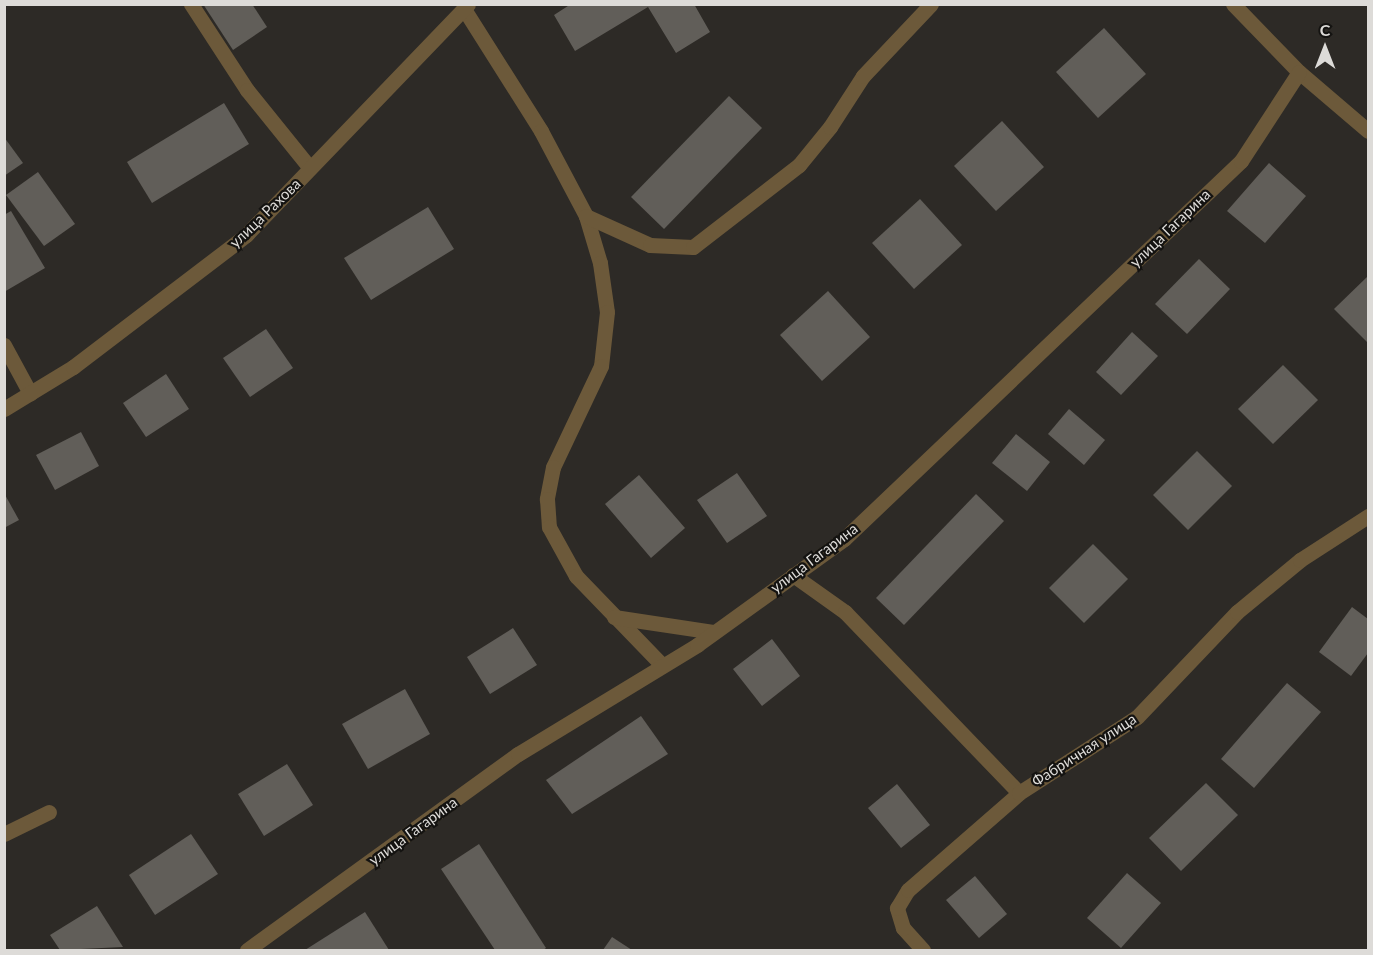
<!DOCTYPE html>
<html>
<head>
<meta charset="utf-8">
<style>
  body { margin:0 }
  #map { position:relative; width:1373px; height:955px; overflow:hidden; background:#2d2a26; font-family:Lato,sans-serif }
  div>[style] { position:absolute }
  .building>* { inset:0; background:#615e59 }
  .minor>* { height:15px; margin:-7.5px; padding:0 7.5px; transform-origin:7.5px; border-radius:7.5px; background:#6c593a }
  span { translate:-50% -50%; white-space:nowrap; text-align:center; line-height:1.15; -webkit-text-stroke:4.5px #141311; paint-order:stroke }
  .street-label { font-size:15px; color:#dddbd8 }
  .frame { position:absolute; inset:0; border:6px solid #dddbd8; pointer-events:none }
  .north { position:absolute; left:1295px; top:18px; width:60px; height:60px; -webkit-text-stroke:4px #141311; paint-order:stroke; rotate:0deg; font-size:16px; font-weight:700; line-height:24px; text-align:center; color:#dddbd8 }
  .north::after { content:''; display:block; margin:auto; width:21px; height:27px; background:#dddbd8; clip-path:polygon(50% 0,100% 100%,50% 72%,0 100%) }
</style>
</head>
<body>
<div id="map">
  <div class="building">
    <div style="clip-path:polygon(203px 4px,252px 4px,267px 27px,233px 50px)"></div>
    <div style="clip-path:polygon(571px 4px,694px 4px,710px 32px,676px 53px,648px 7px,575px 51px,554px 15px)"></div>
    <div style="clip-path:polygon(1104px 28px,1146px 74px,1098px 118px,1056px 72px)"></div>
    <div style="clip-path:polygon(729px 96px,762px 128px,664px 229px,631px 197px)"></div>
    <div style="clip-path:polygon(224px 103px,249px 144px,152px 203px,127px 162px)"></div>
    <div style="clip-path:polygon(1002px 121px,1044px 167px,996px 211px,954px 166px)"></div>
    <div style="clip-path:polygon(4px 137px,23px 163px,4px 176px)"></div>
    <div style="clip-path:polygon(1269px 163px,1306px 196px,1265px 243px,1227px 211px)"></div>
    <div style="clip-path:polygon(38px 172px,75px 224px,44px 246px,6px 195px)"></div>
    <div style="clip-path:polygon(920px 199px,962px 245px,914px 289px,872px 243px)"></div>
    <div style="clip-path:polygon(428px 207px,454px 249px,371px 300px,344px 258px)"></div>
    <div style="clip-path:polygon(11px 211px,45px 268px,4px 292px,4px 215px)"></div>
    <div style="clip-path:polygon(1199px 259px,1230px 289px,1187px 334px,1155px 304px)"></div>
    <div style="clip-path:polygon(1368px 276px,1368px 343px,1334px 309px)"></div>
    <div style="clip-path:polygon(828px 291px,870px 337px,822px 381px,780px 335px)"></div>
    <div style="clip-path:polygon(266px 329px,293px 368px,250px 397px,223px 358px)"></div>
    <div style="clip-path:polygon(1132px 332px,1158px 356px,1121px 395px,1096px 372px)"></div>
    <div style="clip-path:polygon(1283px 365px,1318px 400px,1273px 444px,1238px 409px)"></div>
    <div style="clip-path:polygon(166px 374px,189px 409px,146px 437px,123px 403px)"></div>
    <div style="clip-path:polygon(1069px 409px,1105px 440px,1084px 465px,1048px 434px)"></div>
    <div style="clip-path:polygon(81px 432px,99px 466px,55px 490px,36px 455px)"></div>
    <div style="clip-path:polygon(1016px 434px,1050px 462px,1027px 491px,992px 463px)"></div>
    <div style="clip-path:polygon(1197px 451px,1232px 486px,1188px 530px,1153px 495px)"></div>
    <div style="clip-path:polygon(737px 473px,767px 516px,727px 543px,697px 500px)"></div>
    <div style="clip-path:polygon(639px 475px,685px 528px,651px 558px,605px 504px)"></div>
    <div style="clip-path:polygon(4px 493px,19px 520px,4px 528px)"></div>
    <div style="clip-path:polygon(976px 494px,1004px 521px,904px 625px,876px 598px)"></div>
    <div style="clip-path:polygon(1093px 544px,1128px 579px,1084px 623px,1049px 588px)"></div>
    <div style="clip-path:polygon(1352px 607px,1368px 619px,1368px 653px,1351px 676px,1319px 652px)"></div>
    <div style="clip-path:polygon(513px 628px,537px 665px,490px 694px,467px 657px)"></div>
    <div style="clip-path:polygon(772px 639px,800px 676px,762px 706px,733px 669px)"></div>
    <div style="clip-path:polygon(1287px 683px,1321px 712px,1254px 788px,1221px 759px)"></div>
    <div style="clip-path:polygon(405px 689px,430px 734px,368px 769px,342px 724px)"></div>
    <div style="clip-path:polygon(641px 716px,668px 754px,572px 814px,546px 780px)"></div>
    <div style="clip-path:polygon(287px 764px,313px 805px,264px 836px,238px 794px)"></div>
    <div style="clip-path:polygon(1206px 783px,1238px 815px,1181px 871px,1149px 838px)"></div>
    <div style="clip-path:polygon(897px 784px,930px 825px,901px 848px,868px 808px)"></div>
    <div style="clip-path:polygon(191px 834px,218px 874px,155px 915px,129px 875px)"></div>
    <div style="clip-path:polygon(479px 844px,546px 948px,543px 950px,495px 950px,441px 869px)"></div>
    <div style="clip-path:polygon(1127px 873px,1161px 903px,1121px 948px,1087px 918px)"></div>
    <div style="clip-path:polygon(975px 876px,1007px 914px,979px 938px,946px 900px)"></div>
    <div style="clip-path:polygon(97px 906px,123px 947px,60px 950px,50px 935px)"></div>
    <div style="clip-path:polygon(365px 912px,389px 950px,305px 950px)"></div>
    <div style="clip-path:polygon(612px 937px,632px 950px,603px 950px)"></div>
  </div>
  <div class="minor">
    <div style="left:191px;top:4px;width:103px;rotate:56.9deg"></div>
    <div style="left:247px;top:90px;width:100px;rotate:51.1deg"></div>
    <div style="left:1233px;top:4px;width:95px;rotate:45.9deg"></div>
    <div style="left:1299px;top:72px;width:91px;rotate:40.5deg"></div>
    <div style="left:464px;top:9px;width:144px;rotate:57.7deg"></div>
    <div style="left:541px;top:131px;width:96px;rotate:62.1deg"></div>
    <div style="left:586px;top:216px;width:49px;rotate:73.4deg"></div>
    <div style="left:600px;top:263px;width:49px;rotate:81.9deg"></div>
    <div style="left:607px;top:312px;width:54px;rotate:96.3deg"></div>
    <div style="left:601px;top:366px;width:112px;rotate:115.4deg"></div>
    <div style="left:553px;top:467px;width:33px;rotate:101deg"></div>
    <div style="left:547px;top:499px;width:28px;rotate:86deg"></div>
    <div style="left:549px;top:527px;width:56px;rotate:61.1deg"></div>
    <div style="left:576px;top:576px;width:122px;rotate:46deg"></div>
    <div style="left:586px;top:216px;width:70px;rotate:24.4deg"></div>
    <div style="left:650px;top:245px;width:43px;rotate:2.7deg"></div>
    <div style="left:693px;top:247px;width:134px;rotate:-37.7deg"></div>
    <div style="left:799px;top:165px;width:49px;rotate:-50.8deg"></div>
    <div style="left:830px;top:127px;width:61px;rotate:-57.1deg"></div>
    <div style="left:863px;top:76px;width:99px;rotate:-46.6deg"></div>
    <div style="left:4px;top:345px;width:55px;rotate:61.6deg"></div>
    <div style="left:4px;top:409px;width:81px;rotate:-31.3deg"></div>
    <div style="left:73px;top:367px;width:218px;rotate:-37.3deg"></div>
    <div style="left:246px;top:235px;width:320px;rotate:-46.1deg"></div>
    <div style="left:793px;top:575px;width:64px;rotate:35.4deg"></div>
    <div style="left:845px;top:612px;width:251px;rotate:46.1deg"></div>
    <div style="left:614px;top:617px;width:100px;rotate:8.6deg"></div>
    <div style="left:4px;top:834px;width:50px;rotate:-26.1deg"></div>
    <div style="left:247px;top:950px;width:334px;rotate:-35.9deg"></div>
    <div style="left:518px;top:754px;width:210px;rotate:-31.3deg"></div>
    <div style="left:697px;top:645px;width:181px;rotate:-35.8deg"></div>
    <div style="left:844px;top:539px;width:548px;rotate:-43.6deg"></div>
    <div style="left:1241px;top:161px;width:106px;rotate:-56.9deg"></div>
    <div style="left:923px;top:950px;width:30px;rotate:-132deg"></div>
    <div style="left:903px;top:928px;width:21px;rotate:-107deg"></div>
    <div style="left:897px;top:908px;width:21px;rotate:-59deg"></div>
    <div style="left:908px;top:890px;width:147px;rotate:-41.1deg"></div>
    <div style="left:1019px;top:793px;width:140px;rotate:-32.8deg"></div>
    <div style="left:1137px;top:717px;width:145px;rotate:-46.4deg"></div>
    <div style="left:1237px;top:612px;width:82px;rotate:-39.5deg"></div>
    <div style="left:1300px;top:560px;width:81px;rotate:-32.9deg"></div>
  </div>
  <div class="street-label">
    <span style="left:265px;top:213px;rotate:-44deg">улица Рахова</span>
    <span style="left:1170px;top:228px;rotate:-44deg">улица Гагарина</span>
    <span style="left:814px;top:558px;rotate:-37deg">улица Гагарина</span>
    <span style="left:1084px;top:750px;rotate:-33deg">Фабричная улица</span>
    <span style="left:413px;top:831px;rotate:-36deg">улица Гагарина</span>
  </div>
  <div class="frame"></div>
  <div class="north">С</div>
</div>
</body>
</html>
